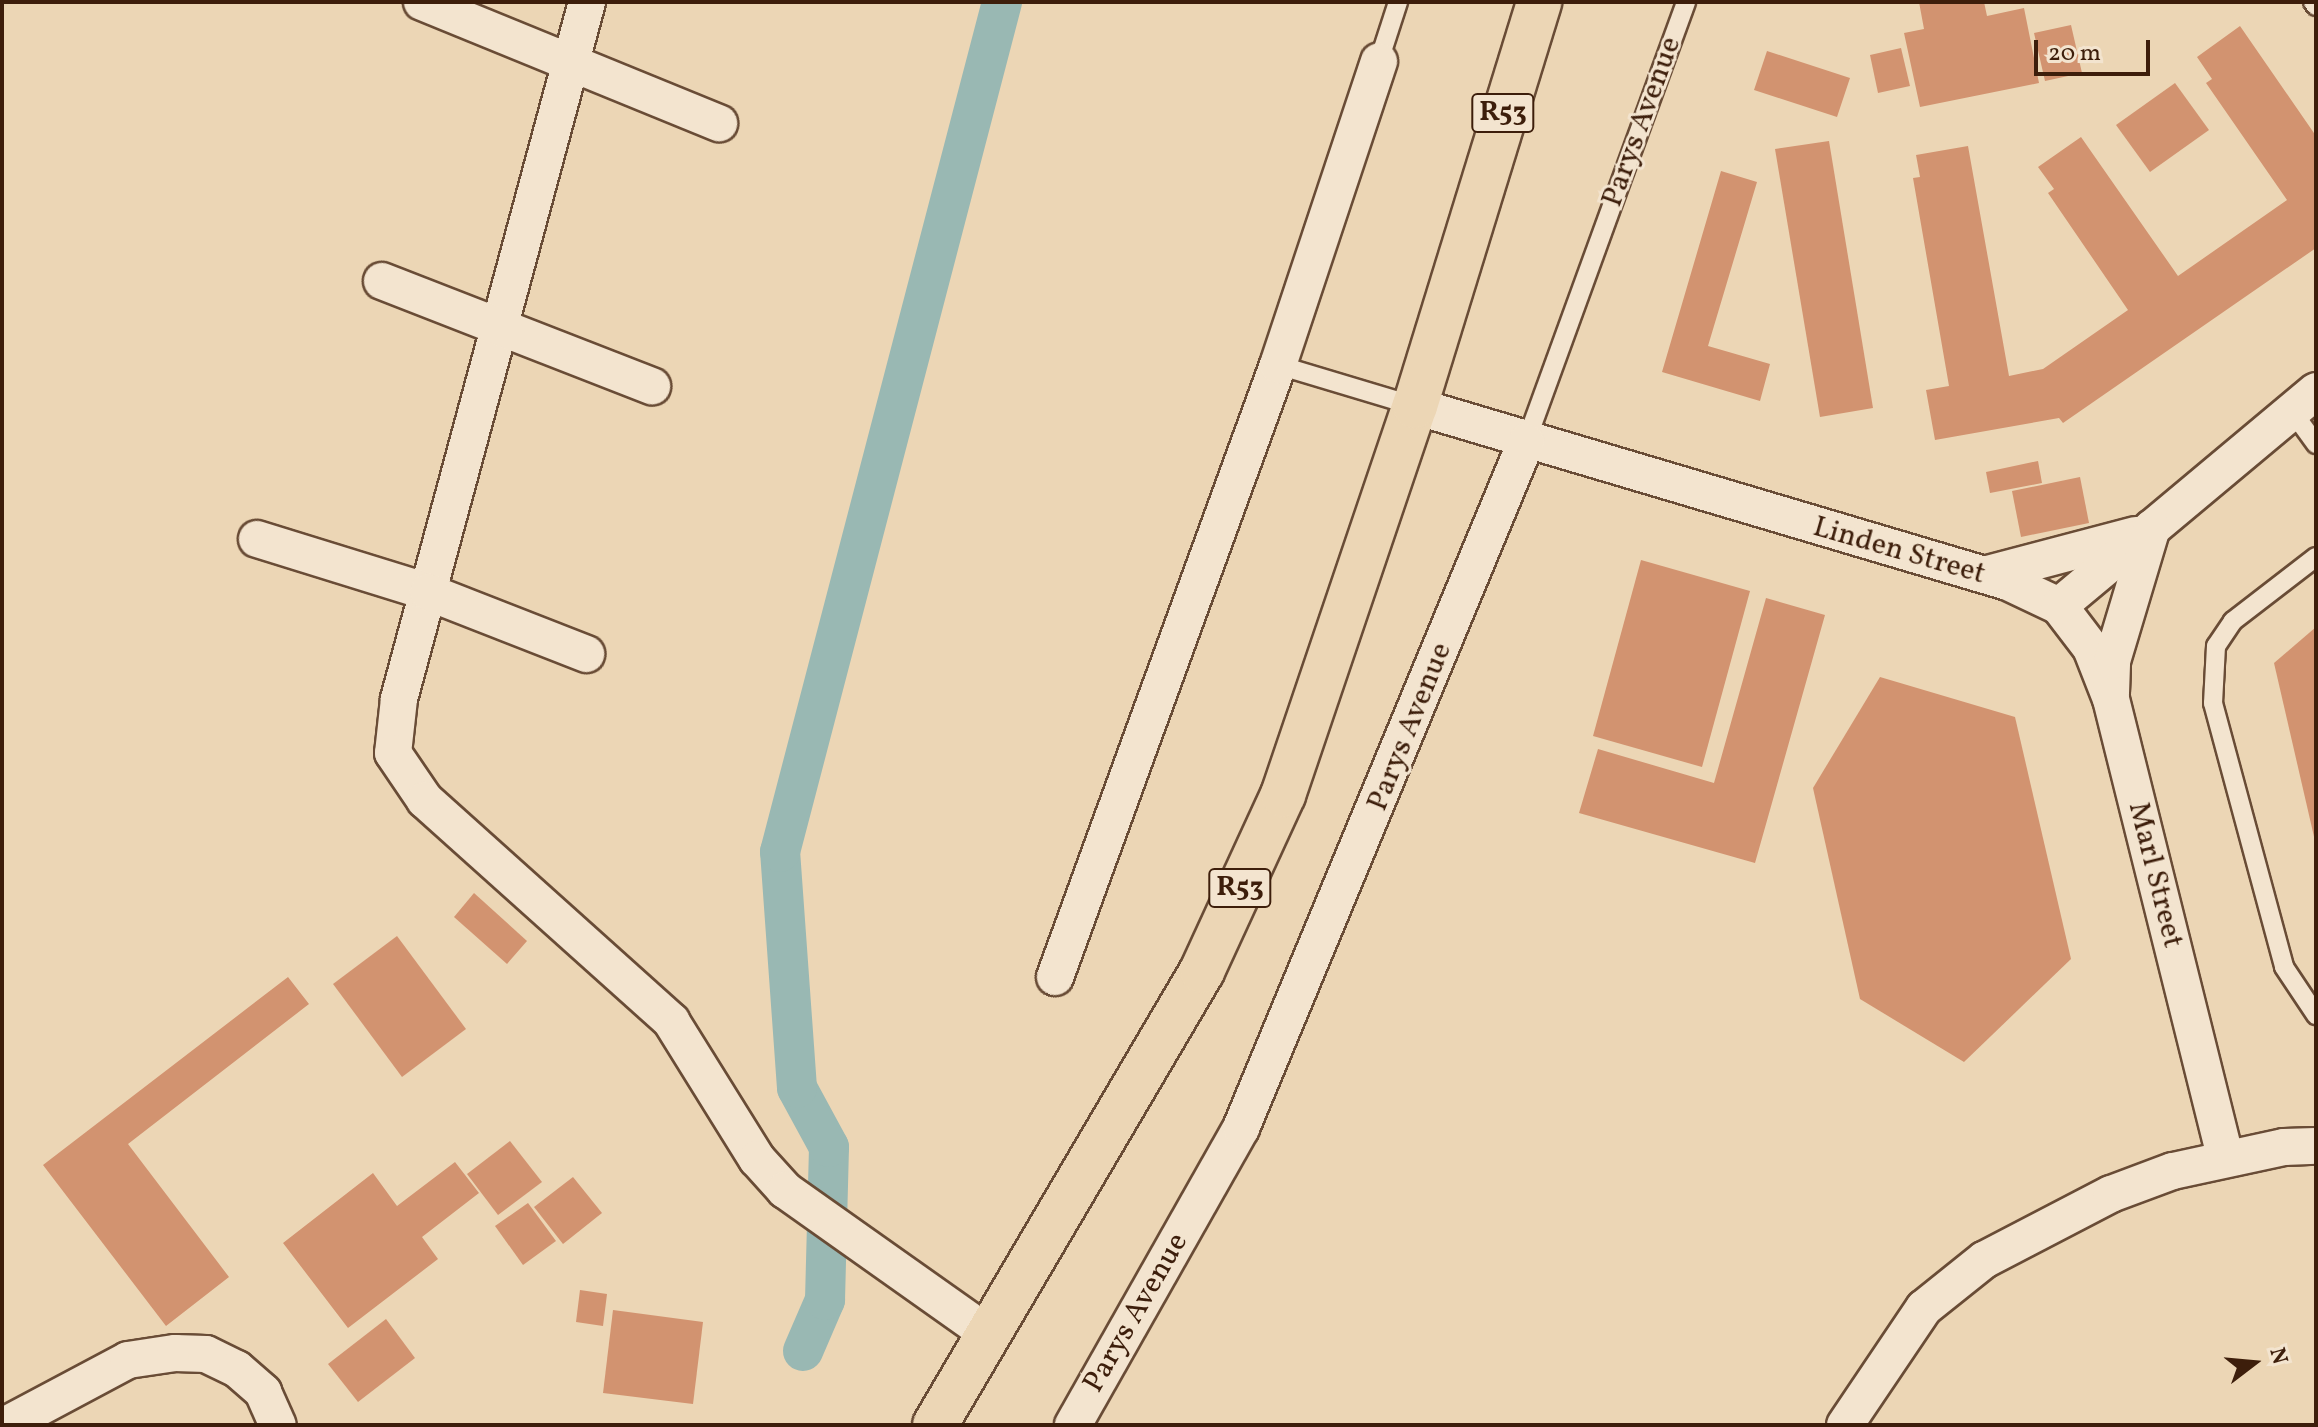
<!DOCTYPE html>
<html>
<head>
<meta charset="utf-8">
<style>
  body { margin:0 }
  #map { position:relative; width:2318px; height:1427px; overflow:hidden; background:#ecd6b5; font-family:Vollkorn,serif }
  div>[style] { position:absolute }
  .canal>* { height:40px; margin:-20px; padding:0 20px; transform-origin:20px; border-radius:20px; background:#99b8b3 }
  .building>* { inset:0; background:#d29370 }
  .roads { filter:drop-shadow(2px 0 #694c36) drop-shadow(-2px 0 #694c36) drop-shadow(0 2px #694c36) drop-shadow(0 -2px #694c36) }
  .service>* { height:18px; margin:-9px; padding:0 9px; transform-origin:9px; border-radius:9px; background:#f3e4cf }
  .minor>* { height:36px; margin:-18px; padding:0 18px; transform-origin:18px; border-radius:18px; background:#f3e4cf }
  .primary>* { height:44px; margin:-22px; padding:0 22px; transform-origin:22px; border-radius:22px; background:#ecd6b5 }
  span { translate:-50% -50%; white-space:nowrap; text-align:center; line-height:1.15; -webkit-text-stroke:6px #f3e4cf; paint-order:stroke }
  .shield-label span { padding:2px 6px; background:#f3e4cf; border:2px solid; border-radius:6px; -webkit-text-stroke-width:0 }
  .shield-label { font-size:28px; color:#3d1e0b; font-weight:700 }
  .street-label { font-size:30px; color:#3d1e0b }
  .frame { position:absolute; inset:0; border:4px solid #3d1e0b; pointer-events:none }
  .north { position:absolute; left:2214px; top:1323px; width:80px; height:80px; -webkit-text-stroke:6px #f3e4cf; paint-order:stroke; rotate:74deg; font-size:22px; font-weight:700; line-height:32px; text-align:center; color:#3d1e0b }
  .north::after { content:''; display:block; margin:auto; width:28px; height:36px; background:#3d1e0b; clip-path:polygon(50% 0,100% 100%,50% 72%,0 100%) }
  .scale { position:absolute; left:2034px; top:40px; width:116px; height:36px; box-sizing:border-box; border:4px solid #3d1e0b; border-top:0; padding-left:10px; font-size:24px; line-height:28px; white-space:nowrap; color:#3d1e0b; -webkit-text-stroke:6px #f3e4cf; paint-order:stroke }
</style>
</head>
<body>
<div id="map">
  <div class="canal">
    <div style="left:803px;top:1351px;width:56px;rotate:-66.7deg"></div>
    <div style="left:825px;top:1300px;width:153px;rotate:-88.5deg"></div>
    <div style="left:829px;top:1147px;width:67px;rotate:-118.5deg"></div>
    <div style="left:797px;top:1088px;width:237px;rotate:-94.1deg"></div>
    <div style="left:780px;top:852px;width:879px;rotate:-75.36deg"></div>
  </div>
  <div class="building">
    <div style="clip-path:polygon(1919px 2px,1984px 2px,1987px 16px,2024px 8px,2039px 83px,1920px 107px,1904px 33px,1924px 29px)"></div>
    <div style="clip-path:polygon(2071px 25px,2082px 73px,2045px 81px,2034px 33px)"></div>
    <div style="clip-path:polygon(2240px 26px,2316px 136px,2316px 248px,2063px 423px,2059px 418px,1935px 440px,1926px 390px,1949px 386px,1913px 178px,1920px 177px,1916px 155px,1968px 146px,2009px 376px,2043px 369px,2128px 310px,2048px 193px,2054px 189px,2038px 167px,2081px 137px,2178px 276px,2287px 200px,2206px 83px,2212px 79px,2197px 57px)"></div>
    <div style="clip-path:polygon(1901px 48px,1910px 86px,1878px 93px,1870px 55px)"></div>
    <div style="clip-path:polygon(1767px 51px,1850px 78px,1837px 117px,1754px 90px)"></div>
    <div style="clip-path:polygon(2175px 83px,2209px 130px,2150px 172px,2116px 125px)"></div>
    <div style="clip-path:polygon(1829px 141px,1873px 408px,1820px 417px,1775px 149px)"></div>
    <div style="clip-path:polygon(1721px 171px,1757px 182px,1708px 346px,1770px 364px,1760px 401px,1662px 372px)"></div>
    <div style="clip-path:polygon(2038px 461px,2042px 483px,1990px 493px,1986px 472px)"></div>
    <div style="clip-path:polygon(2080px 477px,2089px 523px,2021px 537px,2012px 491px)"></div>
    <div style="clip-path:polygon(1641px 560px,1750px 591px,1702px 767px,1593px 736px)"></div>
    <div style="clip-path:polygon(1766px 598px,1825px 615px,1755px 863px,1579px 813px,1598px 749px,1714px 783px)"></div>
    <div style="clip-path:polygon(2316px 627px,2316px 841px,2315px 841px,2274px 663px)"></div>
    <div style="clip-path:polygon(1880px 677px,2015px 717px,2071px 959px,1964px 1062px,1860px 999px,1813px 788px)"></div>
    <div style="clip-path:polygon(474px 893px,527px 941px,507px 964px,454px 917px)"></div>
    <div style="clip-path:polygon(397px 936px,466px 1029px,402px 1077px,333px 984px)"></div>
    <div style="clip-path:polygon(288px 977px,309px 1004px,128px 1144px,229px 1277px,166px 1326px,43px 1165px)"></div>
    <div style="clip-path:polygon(510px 1141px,542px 1182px,498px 1215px,467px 1174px)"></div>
    <div style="clip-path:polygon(455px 1162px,479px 1193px,422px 1237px,438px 1259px,348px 1328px,283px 1243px,373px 1173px,397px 1206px)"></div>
    <div style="clip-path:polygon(573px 1177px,602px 1213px,563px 1244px,534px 1207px)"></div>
    <div style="clip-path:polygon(528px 1203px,556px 1241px,523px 1265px,495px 1226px)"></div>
    <div style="clip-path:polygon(580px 1290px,607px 1294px,603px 1326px,576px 1322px)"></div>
    <div style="clip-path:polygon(613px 1310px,703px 1322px,693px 1404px,603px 1393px)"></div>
    <div style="clip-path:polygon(386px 1319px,415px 1358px,358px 1402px,328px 1364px)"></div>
  </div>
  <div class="roads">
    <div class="service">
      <div style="left:2313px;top:2px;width:5px;rotate:53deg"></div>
      <div style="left:1379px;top:61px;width:62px;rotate:-72.1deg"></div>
      <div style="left:1278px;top:365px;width:143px;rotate:16.7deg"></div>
      <div style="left:2292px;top:411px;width:41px;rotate:54deg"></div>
      <div style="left:1526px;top:442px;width:468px;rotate:-70deg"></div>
      <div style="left:2316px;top:557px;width:105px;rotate:142.4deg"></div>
      <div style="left:2233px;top:621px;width:30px;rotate:124deg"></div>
      <div style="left:2216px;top:646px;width:57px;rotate:93deg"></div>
      <div style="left:2213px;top:703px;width:273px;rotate:74.9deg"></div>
      <div style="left:2284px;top:967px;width:58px;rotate:56.3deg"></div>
    </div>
    <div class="minor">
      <div style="left:422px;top:2px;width:321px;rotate:22.2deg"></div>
      <div style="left:587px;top:2px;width:722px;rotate:105.1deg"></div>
      <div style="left:399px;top:699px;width:54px;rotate:96.3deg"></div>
      <div style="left:393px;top:753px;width:57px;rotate:55.8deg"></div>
      <div style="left:425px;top:800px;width:331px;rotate:41.9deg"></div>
      <div style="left:671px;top:1021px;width:163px;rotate:58.1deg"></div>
      <div style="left:757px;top:1159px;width:42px;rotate:47.9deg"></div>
      <div style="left:785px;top:1190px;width:252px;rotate:35.3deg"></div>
      <div style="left:382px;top:281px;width:290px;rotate:21.3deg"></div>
      <div style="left:1415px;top:406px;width:619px;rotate:16.53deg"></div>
      <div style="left:2008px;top:582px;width:56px;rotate:25.2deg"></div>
      <div style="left:2059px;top:606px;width:53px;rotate:52.7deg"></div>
      <div style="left:2091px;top:648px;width:55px;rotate:68.6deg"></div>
      <div style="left:2111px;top:699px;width:472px;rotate:76deg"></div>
      <div style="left:257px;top:539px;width:179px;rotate:17.2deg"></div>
      <div style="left:428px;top:592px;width:170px;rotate:21.4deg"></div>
      <div style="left:1988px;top:574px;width:153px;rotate:-14.8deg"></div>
      <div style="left:2059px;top:606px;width:335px;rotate:-39.9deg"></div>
      <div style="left:2111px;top:693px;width:32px;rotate:-88deg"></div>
      <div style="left:2112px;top:661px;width:139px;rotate:-73.3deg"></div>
      <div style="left:1055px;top:977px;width:651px;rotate:-69.98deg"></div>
      <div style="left:1278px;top:365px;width:320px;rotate:-71.6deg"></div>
      <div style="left:6px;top:1425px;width:138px;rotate:-28deg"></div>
      <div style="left:128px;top:1360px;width:48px;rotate:-8.5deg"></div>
      <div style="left:175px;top:1353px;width:31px;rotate:2deg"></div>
      <div style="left:206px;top:1354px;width:34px;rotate:26deg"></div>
      <div style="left:237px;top:1369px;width:35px;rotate:41deg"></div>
      <div style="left:263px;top:1392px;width:36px;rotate:66deg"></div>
      <div style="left:1073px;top:1425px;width:341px;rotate:-60.5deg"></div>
      <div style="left:1241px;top:1128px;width:743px;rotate:-67.44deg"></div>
      <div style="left:1845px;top:1425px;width:141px;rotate:-56deg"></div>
      <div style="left:1924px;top:1308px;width:77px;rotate:-38.7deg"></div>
      <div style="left:1984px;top:1260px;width:143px;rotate:-27.5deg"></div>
      <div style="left:2111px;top:1194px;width:66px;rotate:-20.4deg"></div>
      <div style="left:2173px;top:1171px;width:114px;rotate:-12.2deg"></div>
      <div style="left:2284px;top:1147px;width:32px;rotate:-2deg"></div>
    </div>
    <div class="primary">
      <div style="left:935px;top:1425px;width:527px;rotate:-59.54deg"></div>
      <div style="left:1202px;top:971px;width:194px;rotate:-65.3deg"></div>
      <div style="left:1283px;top:795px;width:411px;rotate:-71.3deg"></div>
      <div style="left:1415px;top:406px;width:423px;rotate:-72.9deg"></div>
    </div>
  </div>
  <div class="shield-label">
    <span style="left:1503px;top:113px">R53</span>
    <span style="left:1240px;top:888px">R53</span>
  </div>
  <div class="street-label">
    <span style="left:1642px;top:122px;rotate:-70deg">Parys Avenue</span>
    <span style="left:1899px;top:551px;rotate:16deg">Linden Street</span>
    <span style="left:1410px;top:727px;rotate:-68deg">Parys Avenue</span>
    <span style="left:2155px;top:875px;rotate:76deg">Marl Street</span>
    <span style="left:1136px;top:1313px;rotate:-60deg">Parys Avenue</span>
  </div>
  <div class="frame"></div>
  <div class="north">N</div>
  <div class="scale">20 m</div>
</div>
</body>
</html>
